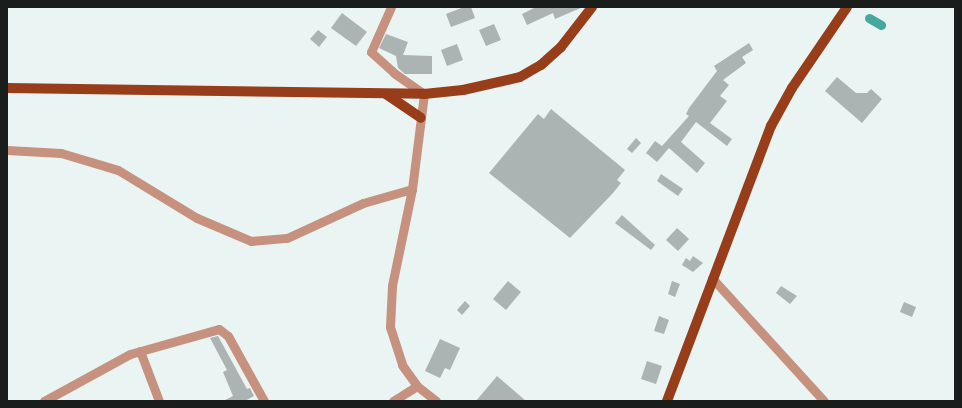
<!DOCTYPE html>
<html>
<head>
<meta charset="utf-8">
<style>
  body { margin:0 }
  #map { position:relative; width:962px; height:408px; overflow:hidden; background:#eaf4f2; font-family:Roboto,sans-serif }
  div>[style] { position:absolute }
  .canal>* { height:9px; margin:-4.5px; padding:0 4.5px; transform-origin:4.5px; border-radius:4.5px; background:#45a89f }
  .building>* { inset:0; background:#abb4b3 }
  .minor>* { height:9px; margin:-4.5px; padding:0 4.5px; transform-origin:4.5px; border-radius:4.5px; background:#c6917f }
  .major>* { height:10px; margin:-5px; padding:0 5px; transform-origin:5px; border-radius:5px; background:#973d1a }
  span { translate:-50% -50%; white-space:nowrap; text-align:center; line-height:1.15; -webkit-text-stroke:3px #eaf4f2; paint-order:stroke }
  .frame { position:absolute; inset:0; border:8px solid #191d1c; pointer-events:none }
</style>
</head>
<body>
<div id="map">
  <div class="canal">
    <div style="left:869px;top:18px;width:14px;rotate:30deg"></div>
  </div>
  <div class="building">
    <div style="clip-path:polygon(464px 7px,471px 7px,475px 18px,451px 27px,446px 14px)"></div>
    <div style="clip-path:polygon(536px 7px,583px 7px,555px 19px,553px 13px,527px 25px,522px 14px)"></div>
    <div style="clip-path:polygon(342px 13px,367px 32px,356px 46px,331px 28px)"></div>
    <div style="clip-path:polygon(494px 24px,501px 40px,486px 46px,479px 30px)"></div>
    <div style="clip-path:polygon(318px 30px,327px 37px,319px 47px,310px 39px)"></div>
    <div style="clip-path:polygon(386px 34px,408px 42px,403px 55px,432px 56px,432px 74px,405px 74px,398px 68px,396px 56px,379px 48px)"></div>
    <div style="clip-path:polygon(749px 43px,753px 50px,742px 57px,746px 63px,723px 80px,729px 85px,720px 96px,727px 101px,710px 123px,732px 139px,727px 146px,696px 122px,681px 142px,705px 163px,697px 173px,669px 148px,657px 162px,646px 153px,655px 141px,662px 146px,689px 116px,686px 114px,689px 108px,717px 71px,714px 66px)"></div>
    <div style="clip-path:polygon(457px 44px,463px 60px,447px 66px,441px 50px)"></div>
    <div style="clip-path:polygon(837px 77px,856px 93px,867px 93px,871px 89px,882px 99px,862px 123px,825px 91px)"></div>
    <div style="clip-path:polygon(551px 109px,625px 170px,617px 180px,621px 183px,613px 193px,570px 238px,489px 173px,538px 114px,544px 119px)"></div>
    <div style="clip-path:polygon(636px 138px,641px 143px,632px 153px,627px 149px)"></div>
    <div style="clip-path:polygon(661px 174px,683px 189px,678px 196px,657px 181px)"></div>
    <div style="clip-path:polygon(622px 215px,655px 245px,651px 250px,615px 223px)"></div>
    <div style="clip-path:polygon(677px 228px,689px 239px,678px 251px,666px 240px)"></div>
    <div style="clip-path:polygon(693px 256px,703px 263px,693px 272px,682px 265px,686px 258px,690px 261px)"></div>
    <div style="clip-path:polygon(508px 281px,521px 292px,506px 310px,493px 299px)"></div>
    <div style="clip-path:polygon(672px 281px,680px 284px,675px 297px,668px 294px)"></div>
    <div style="clip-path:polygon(781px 286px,797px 296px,790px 304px,776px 293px)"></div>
    <div style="clip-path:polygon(465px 301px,470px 306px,462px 315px,457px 310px)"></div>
    <div style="clip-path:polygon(904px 302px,916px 307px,912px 317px,900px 312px)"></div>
    <div style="clip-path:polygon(659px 316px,669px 320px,664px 334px,654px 331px)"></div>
    <div style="clip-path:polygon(218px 336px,247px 389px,250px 388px,254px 396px,245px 401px,223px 401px,233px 396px,223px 372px,227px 370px,210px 338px)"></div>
    <div style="clip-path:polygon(440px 339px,460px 348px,450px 370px,445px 368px,440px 378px,425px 371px)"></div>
    <div style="clip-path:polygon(647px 361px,662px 366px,656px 384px,641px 379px)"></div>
    <div style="clip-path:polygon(497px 376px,526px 401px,476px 401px)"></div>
  </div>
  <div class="minor">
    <div style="left:391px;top:7px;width:49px;rotate:114deg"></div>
    <div style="left:371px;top:52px;width:31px;rotate:42deg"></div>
    <div style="left:394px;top:73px;width:37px;rotate:35deg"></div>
    <div style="left:424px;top:94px;width:96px;rotate:97.2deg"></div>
    <div style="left:412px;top:189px;width:99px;rotate:101.7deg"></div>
    <div style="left:392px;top:286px;width:41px;rotate:92.8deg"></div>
    <div style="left:390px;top:327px;width:40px;rotate:72deg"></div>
    <div style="left:402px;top:365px;width:26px;rotate:54deg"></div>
    <div style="left:417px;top:386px;width:24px;rotate:38deg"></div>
    <div style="left:7px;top:150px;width:54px;rotate:3.2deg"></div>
    <div style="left:61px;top:153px;width:59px;rotate:16.6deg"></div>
    <div style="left:118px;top:170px;width:92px;rotate:31.3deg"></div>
    <div style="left:197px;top:218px;width:59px;rotate:23.1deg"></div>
    <div style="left:251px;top:241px;width:36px;rotate:-5deg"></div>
    <div style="left:287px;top:238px;width:84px;rotate:-24.7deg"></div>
    <div style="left:363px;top:203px;width:51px;rotate:-15.9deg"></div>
    <div style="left:712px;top:278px;width:166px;rotate:47.7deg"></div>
    <div style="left:140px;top:351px;width:53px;rotate:69.2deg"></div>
    <div style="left:44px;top:401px;width:98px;rotate:-28.7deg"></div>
    <div style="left:130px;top:354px;width:92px;rotate:-15.7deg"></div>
    <div style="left:219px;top:329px;width:11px;rotate:38deg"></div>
    <div style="left:228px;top:336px;width:74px;rotate:61deg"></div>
    <div style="left:393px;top:401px;width:28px;rotate:-32deg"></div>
  </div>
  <div class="major">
    <div style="left:7px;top:88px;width:417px;rotate:0.8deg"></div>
    <div style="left:424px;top:94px;width:39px;rotate:-6deg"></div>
    <div style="left:463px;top:90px;width:58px;rotate:-12.8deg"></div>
    <div style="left:520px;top:77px;width:24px;rotate:-30deg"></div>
    <div style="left:541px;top:65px;width:27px;rotate:-42deg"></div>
    <div style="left:561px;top:47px;width:51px;rotate:-52.2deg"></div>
    <div style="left:386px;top:94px;width:42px;rotate:34.4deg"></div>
    <div style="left:667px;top:401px;width:294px;rotate:-69.3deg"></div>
    <div style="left:771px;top:126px;width:43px;rotate:-61.1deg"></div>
    <div style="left:792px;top:88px;width:98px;rotate:-55.8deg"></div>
  </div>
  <div class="frame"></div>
</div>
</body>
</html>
